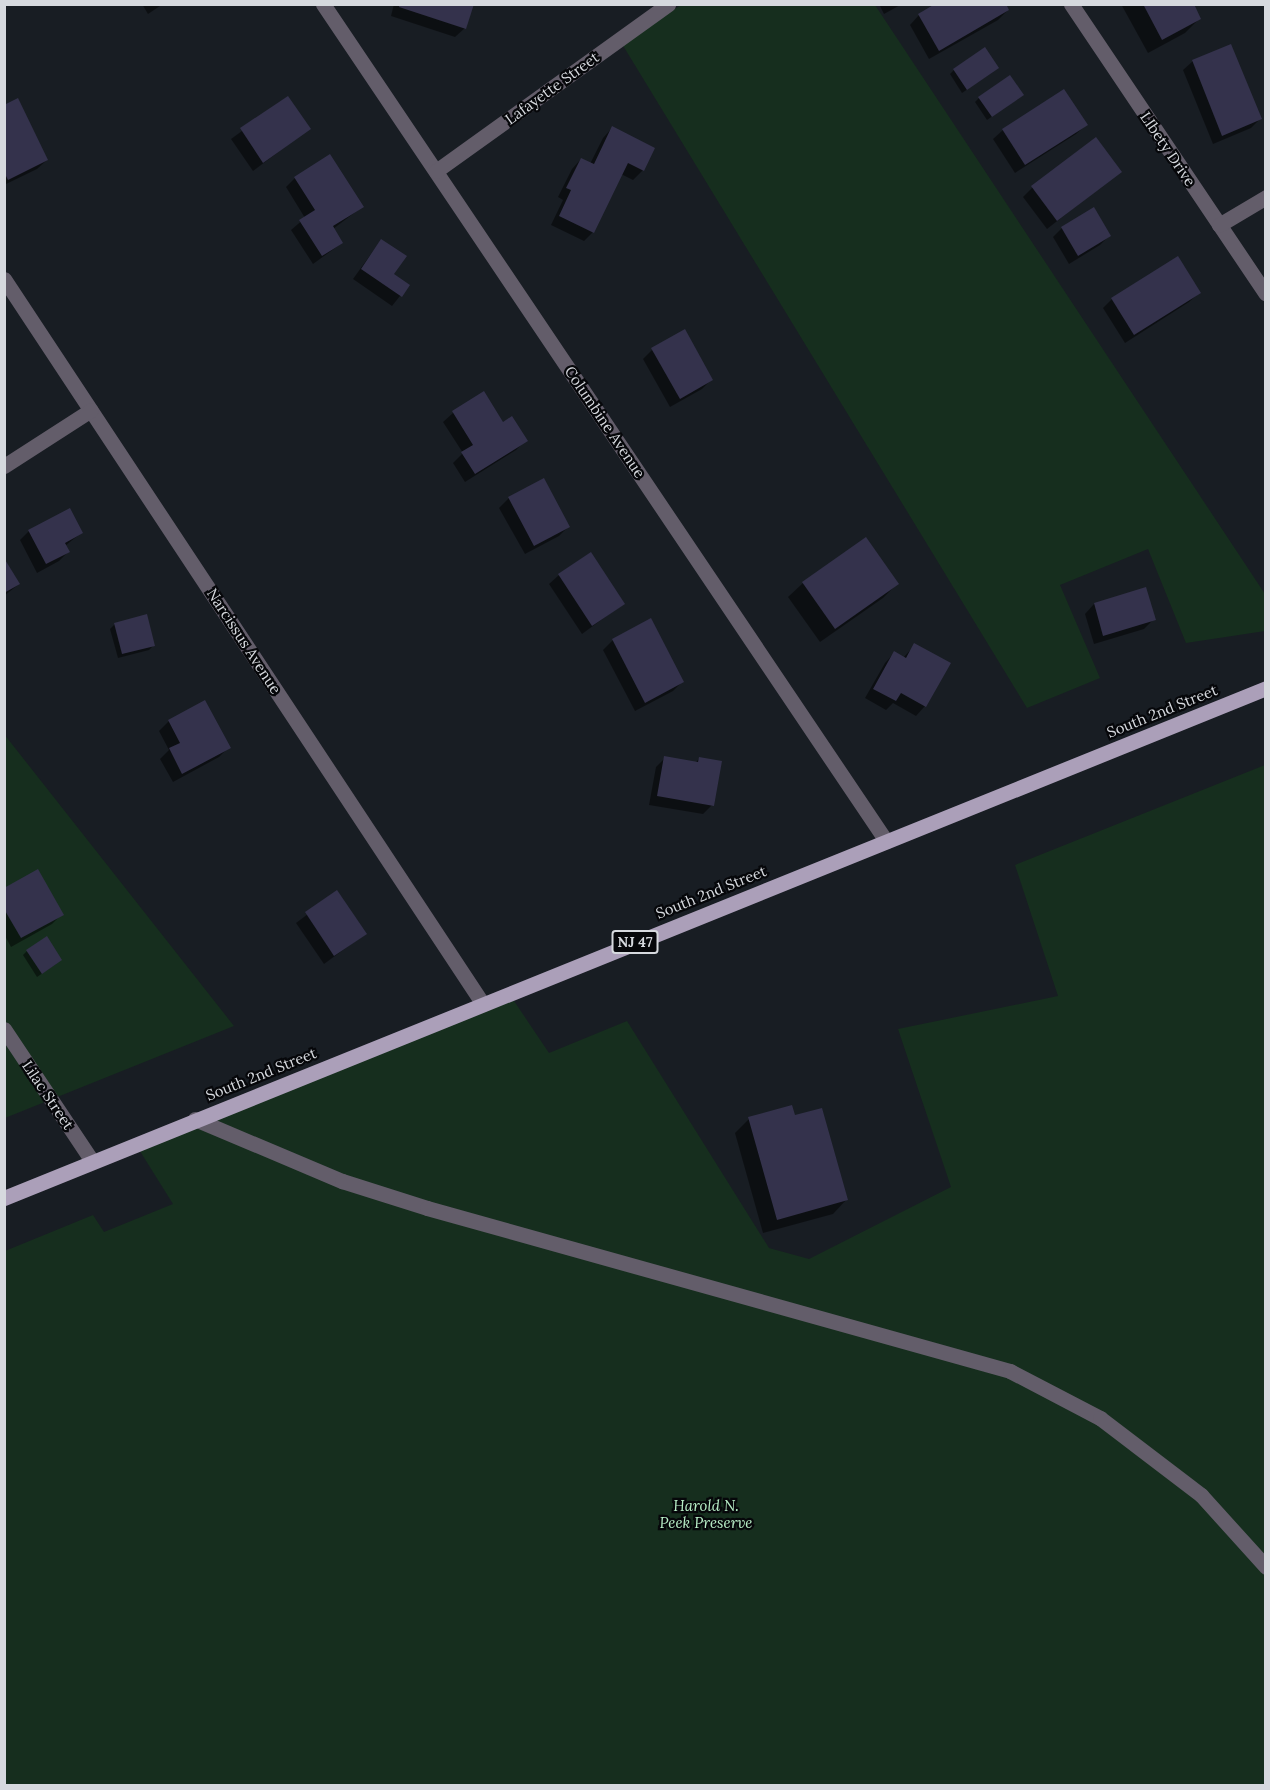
<!DOCTYPE html>
<html>
<head>
<meta charset="utf-8">
<style>
  body { margin:0 }
  #map { position:relative; width:1270px; height:1790px; overflow:hidden; background:#181d23; font-family:Lora,serif }
  div>[style] { position:absolute }
  .green>* { inset:0; background:#162e1e }
  .shadow>* { inset:0; background:#0007 }
  .building>* { inset:0; background:#34324c }
  .service>* { height:15px; margin:-7.5px; padding:0 7.5px; transform-origin:7.5px; border-radius:7.5px; background:#635d6a }
  .minor>* { height:15px; margin:-7.5px; padding:0 7.5px; transform-origin:7.5px; border-radius:7.5px; background:#635d6a }
  .primary>* { height:15px; margin:-7.5px; padding:0 7.5px; transform-origin:7.5px; border-radius:7.5px; background:#ab9fb9 }
  span { translate:-50% -50%; white-space:nowrap; text-align:center; line-height:1.15; -webkit-text-stroke:4.5px #06070a; paint-order:stroke }
  .shield-label span { padding:2px 4px; background:#06070a; border:2px solid; border-radius:4px; -webkit-text-stroke-width:0 }
  .shield-label { font-size:14px; color:#d6d9de; font-weight:700 }
  .street-label { font-size:15px; color:#d6d9de }
  .park-label { font-size:15px; color:#b8eec7; font-style:italic }
  .frame { position:absolute; inset:0; border:6px solid #d6d9de; pointer-events:none }
</style>
</head>
<body>
<div id="map">
  <div class="green">
    <div style="clip-path:polygon(681px 5px,875px 5px,1265px 594px,1265px 631px,1186px 643px,1148px 549px,1060px 585px,1100px 678px,1027px 708px,622px 44px)"></div>
    <div style="clip-path:polygon(4px 734px,234px 1026px,5px 1118px,4px 1118px)"></div>
    <div style="clip-path:polygon(1265px 765px,1265px 1785px,5px 1786px,5px 1251px,93px 1215px,104px 1232px,173px 1204px,133px 1140px,508px 992px,549px 1053px,627px 1021px,769px 1248px,809px 1259px,951px 1187px,898px 1029px,1058px 996px,1015px 865px)"></div>
  </div>
  <div class="shadow">
    <div style="clip-path:polygon(142px 4px,163px 4px,148px 14px)"></div>
    <div style="clip-path:polygon(394px 4px,472px 4px,465px 28px,455px 37px,391px 16px)"></div>
    <div style="clip-path:polygon(879px 4px,902px 4px,884px 14px)"></div>
    <div style="clip-path:polygon(1121px 4px,1192px 4px,1199px 19px,1185px 33px,1148px 53px)"></div>
    <div style="clip-path:polygon(1008px 10px,998px 20px,929px 59px,910px 25px,919px 15px)"></div>
    <div style="clip-path:polygon(1193px 61px,1260px 119px,1251px 128px,1213px 144px,1183px 70px)"></div>
    <div style="clip-path:polygon(954px 70px,993px 72px,962px 93px,950px 74px)"></div>
    <div style="clip-path:polygon(287px 98px,309px 129px,253px 171px,231px 139px)"></div>
    <div style="clip-path:polygon(979px 98px,1018px 99px,987px 120px,975px 102px)"></div>
    <div style="clip-path:polygon(4px 107px,47px 160px,37px 169px,4px 185px)"></div>
    <div style="clip-path:polygon(1086px 125px,1076px 134px,1015px 173px,993px 139px,1003px 130px)"></div>
    <div style="clip-path:polygon(612px 128px,653px 149px,643px 170px,633px 180px,621px 174px,593px 232px,584px 241px,551px 225px,563px 200px,558px 197px,572px 169px,581px 159px,590px 164px,603px 138px)"></div>
    <div style="clip-path:polygon(1120px 172px,1047px 229px,1023px 197px,1032px 188px)"></div>
    <div style="clip-path:polygon(295px 178px,362px 207px,333px 229px,342px 243px,313px 264px,291px 230px,305px 218px,286px 187px)"></div>
    <div style="clip-path:polygon(1062px 228px,1109px 236px,1100px 245px,1069px 264px,1053px 237px)"></div>
    <div style="clip-path:polygon(381px 240px,392px 275px,408px 286px,392px 306px,353px 279px)"></div>
    <div style="clip-path:polygon(1199px 293px,1189px 302px,1125px 343px,1103px 308px,1112px 299px)"></div>
    <div style="clip-path:polygon(652px 350px,712px 379px,702px 389px,670px 407px,643px 359px)"></div>
    <div style="clip-path:polygon(484px 393px,502px 424px,526px 440px,516px 450px,465px 482px,453px 463px,463px 453px,443px 422px,453px 413px)"></div>
    <div style="clip-path:polygon(543px 480px,568px 527px,559px 536px,525px 554px,499px 508px,509px 498px)"></div>
    <div style="clip-path:polygon(29px 531px,81px 533px,65px 546px,68px 552px,59px 561px,37px 573px,20px 540px)"></div>
    <div style="clip-path:polygon(865px 539px,897px 584px,883px 598px,820px 642px,788px 597px,803px 583px)"></div>
    <div style="clip-path:polygon(4px 561px,19px 584px,4px 596px)"></div>
    <div style="clip-path:polygon(559px 575px,623px 604px,582px 634px,549px 584px)"></div>
    <div style="clip-path:polygon(1094px 604px,1154px 619px,1144px 629px,1094px 644px,1085px 614px)"></div>
    <div style="clip-path:polygon(650px 621px,682px 682px,673px 691px,635px 711px,603px 650px,613px 640px)"></div>
    <div style="clip-path:polygon(115px 624px,153px 646px,149px 650px,118px 658px,110px 629px)"></div>
    <div style="clip-path:polygon(915px 645px,925px 706px,916px 716px,893px 703px,886px 710px,865px 698px,885px 663px,894px 653px,903px 658px)"></div>
    <div style="clip-path:polygon(169px 721px,229px 747px,219px 757px,173px 782px,160px 759px,169px 750px,159px 731px)"></div>
    <div style="clip-path:polygon(665px 758px,695px 763px,699px 759px,712px 805px,703px 814px,649px 805px,656px 767px)"></div>
    <div style="clip-path:polygon(4px 889px,62px 914px,52px 924px,11px 947px,4px 934px)"></div>
    <div style="clip-path:polygon(337px 892px,365px 934px,324px 964px,296px 923px)"></div>
    <div style="clip-path:polygon(27px 951px,56px 964px,37px 977px,23px 955px)"></div>
    <div style="clip-path:polygon(794px 1117px,847px 1199px,833px 1214px,763px 1233px,735px 1133px,749px 1119px)"></div>
  </div>
  <div class="building">
    <div style="clip-path:polygon(400px 4px,474px 4px,466px 29px,399px 7px)"></div>
    <div style="clip-path:polygon(935px 4px,1006px 4px,1009px 10px,939px 51px,918px 14px)"></div>
    <div style="clip-path:polygon(1143px 4px,1194px 4px,1201px 19px,1162px 40px)"></div>
    <div style="clip-path:polygon(1231px 44px,1262px 119px,1222px 136px,1192px 60px)"></div>
    <div style="clip-path:polygon(985px 47px,999px 68px,967px 90px,953px 69px)"></div>
    <div style="clip-path:polygon(1010px 75px,1024px 95px,992px 117px,978px 97px)"></div>
    <div style="clip-path:polygon(1064px 89px,1088px 125px,1025px 165px,1002px 129px)"></div>
    <div style="clip-path:polygon(288px 96px,311px 129px,263px 163px,240px 128px)"></div>
    <div style="clip-path:polygon(18px 98px,48px 160px,8px 180px,4px 172px,4px 105px)"></div>
    <div style="clip-path:polygon(612px 126px,655px 148px,644px 171px,628px 163px,594px 233px,559px 216px,571px 190px,566px 188px,581px 158px,594px 164px)"></div>
    <div style="clip-path:polygon(1096px 137px,1122px 172px,1057px 221px,1031px 186px)"></div>
    <div style="clip-path:polygon(330px 154px,364px 207px,333px 226px,343px 243px,322px 256px,299px 220px,315px 210px,294px 177px)"></div>
    <div style="clip-path:polygon(1094px 207px,1111px 236px,1078px 256px,1061px 227px)"></div>
    <div style="clip-path:polygon(381px 239px,407px 256px,394px 274px,410px 285px,402px 297px,361px 269px)"></div>
    <div style="clip-path:polygon(1178px 256px,1201px 293px,1134px 335px,1111px 298px)"></div>
    <div style="clip-path:polygon(685px 329px,713px 380px,680px 399px,651px 348px)"></div>
    <div style="clip-path:polygon(484px 391px,503px 422px,512px 416px,528px 441px,475px 474px,461px 452px,473px 445px,452px 411px)"></div>
    <div style="clip-path:polygon(544px 478px,570px 527px,534px 546px,508px 497px)"></div>
    <div style="clip-path:polygon(70px 508px,83px 533px,65px 543px,70px 552px,46px 564px,28px 530px)"></div>
    <div style="clip-path:polygon(866px 537px,899px 584px,835px 629px,802px 582px)"></div>
    <div style="clip-path:polygon(591px 552px,625px 604px,592px 626px,558px 574px)"></div>
    <div style="clip-path:polygon(4px 558px,20px 584px,4px 593px)"></div>
    <div style="clip-path:polygon(1146px 587px,1156px 620px,1103px 636px,1094px 603px)"></div>
    <div style="clip-path:polygon(147px 614px,155px 646px,122px 654px,114px 623px)"></div>
    <div style="clip-path:polygon(651px 618px,684px 682px,645px 703px,612px 639px)"></div>
    <div style="clip-path:polygon(914px 643px,951px 663px,926px 707px,901px 693px,896px 701px,873px 689px,894px 651px,906px 658px)"></div>
    <div style="clip-path:polygon(205px 700px,231px 748px,182px 774px,169px 748px,180px 743px,168px 720px)"></div>
    <div style="clip-path:polygon(664px 756px,698px 762px,699px 757px,722px 761px,714px 806px,657px 796px)"></div>
    <div style="clip-path:polygon(38px 869px,64px 915px,21px 938px,4px 909px,4px 888px)"></div>
    <div style="clip-path:polygon(337px 890px,367px 934px,334px 956px,305px 912px)"></div>
    <div style="clip-path:polygon(47px 936px,62px 960px,42px 974px,26px 950px)"></div>
    <div style="clip-path:polygon(792px 1105px,795px 1115px,822px 1108px,848px 1200px,777px 1220px,748px 1117px)"></div>
  </div>
  <div class="service">
    <div style="left:195px;top:1119px;width:160px;rotate:22.9deg"></div>
    <div style="left:342px;top:1181px;width:89px;rotate:17.6deg"></div>
    <div style="left:427px;top:1208px;width:605px;rotate:15.62deg"></div>
    <div style="left:1010px;top:1371px;width:102px;rotate:27.6deg"></div>
    <div style="left:1100px;top:1418px;width:127px;rotate:37.3deg"></div>
    <div style="left:1201px;top:1495px;width:97px;rotate:47.9deg"></div>
  </div>
  <div class="minor">
    <div style="left:323px;top:4px;width:1009px;rotate:56.07deg"></div>
    <div style="left:1071px;top:4px;width:349px;rotate:56.1deg"></div>
    <div style="left:436px;top:171px;width:286px;rotate:-35.7deg"></div>
    <div style="left:1219px;top:225px;width:55px;rotate:-30.8deg"></div>
    <div style="left:4px;top:279px;width:869px;rotate:56.55deg"></div>
    <div style="left:4px;top:466px;width:103px;rotate:-32.8deg"></div>
    <div style="left:4px;top:1029px;width:159px;rotate:56.3deg"></div>
  </div>
  <div class="primary">
    <div style="left:4px;top:1198px;width:1361px;rotate:-22deg"></div>
  </div>
  <div class="shield-label">
    <span style="left:635px;top:942px">NJ 47</span>
  </div>
  <div class="street-label">
    <span style="left:552px;top:88px;rotate:-36deg">Lafayette Street</span>
    <span style="left:1168px;top:149px;rotate:56deg">LIbety Drive</span>
    <span style="left:605px;top:422px;rotate:56deg">Columbine Avenue</span>
    <span style="left:244px;top:641px;rotate:57deg">Narcissus Avenue</span>
    <span style="left:1162px;top:711px;rotate:-22deg">South 2nd Street</span>
    <span style="left:711px;top:892px;rotate:-22deg">South 2nd Street</span>
    <span style="left:261px;top:1074px;rotate:-22deg">South 2nd Street</span>
    <span style="left:48px;top:1095px;rotate:56deg">Lilac Street</span>
  </div>
  <div class="park-label">
    <span style="left:706px;top:1514px">Harold N.<br>Peek Preserve</span>
  </div>
  <div class="frame"></div>
</div>
</body>
</html>
